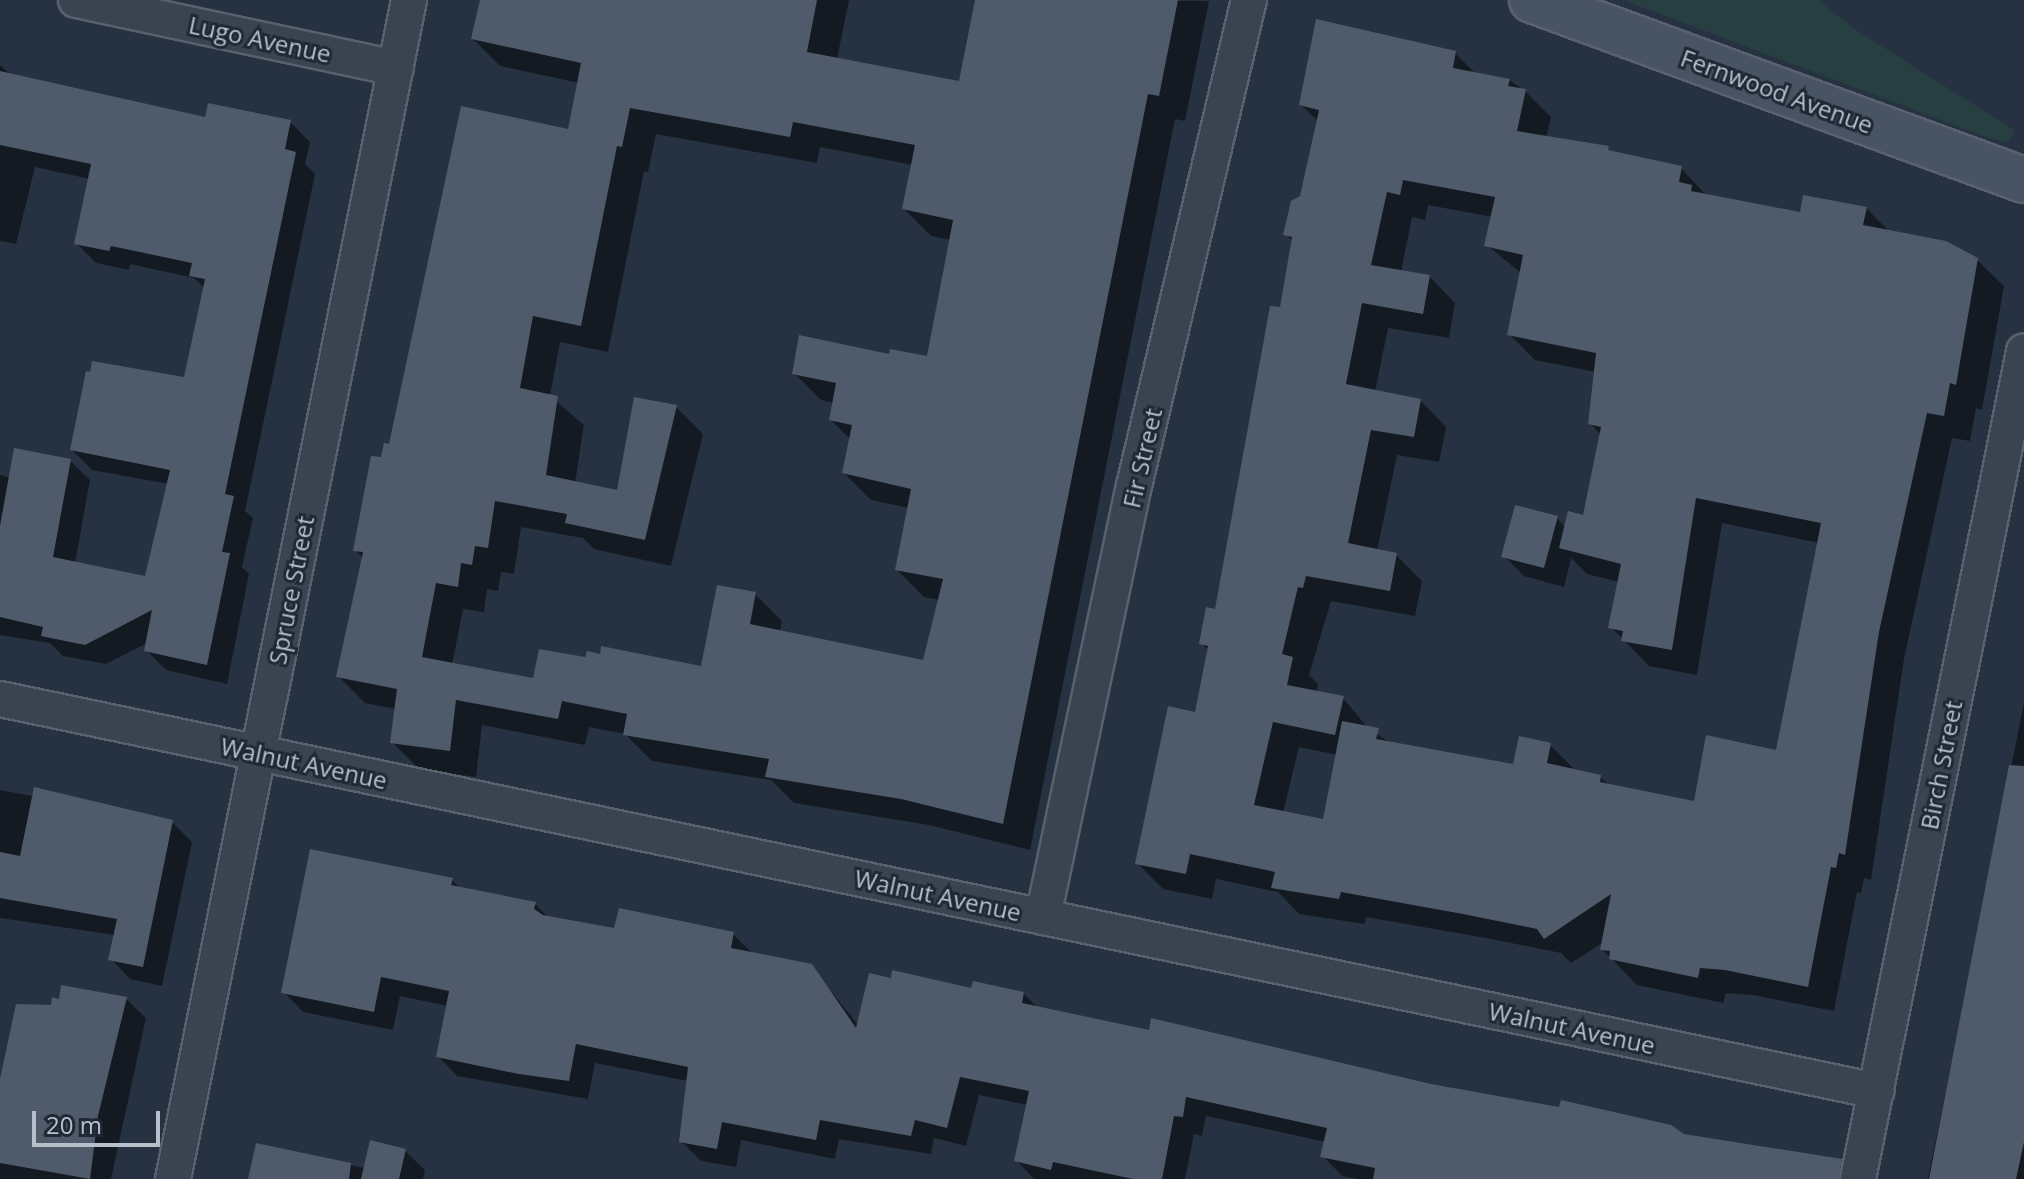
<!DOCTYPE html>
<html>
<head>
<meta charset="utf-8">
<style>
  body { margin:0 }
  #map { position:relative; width:2024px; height:1179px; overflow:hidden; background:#263241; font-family:"Open Sans",sans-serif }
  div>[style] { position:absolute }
  .green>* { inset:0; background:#283f41 }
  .shadow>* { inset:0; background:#0007 }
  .building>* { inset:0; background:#4f5b6b }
  .roads { filter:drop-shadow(2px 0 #58626e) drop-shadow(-2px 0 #58626e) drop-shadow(0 2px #58626e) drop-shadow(0 -2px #58626e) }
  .street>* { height:34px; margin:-17px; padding:0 17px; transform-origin:17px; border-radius:17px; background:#3a4450 }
  .secondary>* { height:44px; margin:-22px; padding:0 22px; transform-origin:22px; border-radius:22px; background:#485363 }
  span { translate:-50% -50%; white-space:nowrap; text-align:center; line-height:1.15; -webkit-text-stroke:6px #1f2936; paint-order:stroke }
  .street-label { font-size:24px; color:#b7bfcb }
  .scale { position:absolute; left:32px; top:1111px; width:128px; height:36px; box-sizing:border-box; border:4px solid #b7bfcb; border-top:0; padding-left:10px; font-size:24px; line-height:28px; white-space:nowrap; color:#b7bfcb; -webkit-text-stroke:6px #1f2936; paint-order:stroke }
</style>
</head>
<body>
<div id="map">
  <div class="green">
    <div style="clip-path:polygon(1623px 0,1818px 0,1856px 30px,2014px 130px,2009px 142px,1989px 138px)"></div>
  </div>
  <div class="shadow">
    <div style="clip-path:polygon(evenodd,482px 0,849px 0,837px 59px,960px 83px,977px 0,1209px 1px,1185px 121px,1175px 119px,1030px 850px,929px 825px,794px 803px,771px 780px,652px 761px,625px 734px,589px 727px,585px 745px,482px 725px,476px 777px,419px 769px,392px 742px,396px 709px,365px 703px,338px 676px,364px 559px,355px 550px,382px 460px,570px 132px,579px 83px,500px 66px,473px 39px,482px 0,656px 134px,817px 163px,820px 147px,913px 165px,904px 209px,931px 236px,951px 240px,928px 358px,891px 357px,794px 373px,821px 400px,834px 403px,831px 420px,851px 440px,844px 473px,871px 500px,909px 508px,897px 570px,924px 597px,940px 600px,924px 662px,780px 632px,782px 621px,755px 594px,703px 668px,587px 660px,534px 681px,452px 665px,463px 609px,484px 612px,487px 589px,498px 591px,501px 572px,514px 574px,521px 527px,583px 538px,594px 549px,671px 566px,703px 434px,676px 407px,619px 492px,575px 483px,584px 425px,550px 396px,560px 342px,608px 352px,644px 171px,648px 172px,656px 134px)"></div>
    <div style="clip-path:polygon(evenodd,1455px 53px,1476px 74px,1509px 80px,1525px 91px,1551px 117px,1546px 138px,1681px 168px,1707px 196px,1801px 215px,1866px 208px,1890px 232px,1977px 260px,2004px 286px,1982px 410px,1976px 408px,1970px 441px,1952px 438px,1904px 659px,1871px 880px,1864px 878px,1861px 893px,1857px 892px,1834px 1011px,1753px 995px,1726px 993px,1723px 1003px,1637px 985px,1602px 949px,1604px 942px,1571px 963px,1561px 953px,1491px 939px,1366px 917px,1365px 924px,1299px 914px,1278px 892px,1216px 879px,1212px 899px,1163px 889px,1137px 863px,1196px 715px,1209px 651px,1201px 643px,1216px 611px,1282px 310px,1293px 242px,1286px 234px,1302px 197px,1319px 122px,1301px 105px,1455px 53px,1428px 205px,1493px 217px,1487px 245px,1521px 273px,1509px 334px,1535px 360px,1596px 372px,1590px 423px,1601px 435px,1585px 518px,1566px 528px,1557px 518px,1504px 556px,1524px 576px,1564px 587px,1571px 558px,1587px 574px,1619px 582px,1611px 627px,1649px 666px,1697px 675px,1722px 523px,1819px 543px,1778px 752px,1695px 804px,1610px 786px,1600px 777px,1577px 772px,1550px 745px,1515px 766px,1392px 744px,1368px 728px,1343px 698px,1316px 693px,1318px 684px,1309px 675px,1331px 601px,1415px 616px,1422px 581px,1396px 555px,1377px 551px,1397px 455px,1439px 462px,1446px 427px,1420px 400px,1375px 392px,1388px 328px,1449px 338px,1455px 303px,1429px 276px,1401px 272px,1412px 217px,1425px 220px,1428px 205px,1455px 53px,1299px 747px,1338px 755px,1325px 822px,1283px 813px,1299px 747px)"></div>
    <div style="clip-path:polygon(0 65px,11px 75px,207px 119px,290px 122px,310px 142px,305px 164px,315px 174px,245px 511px,253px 518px,242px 567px,249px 574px,227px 684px,166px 670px,146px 650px,147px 643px,106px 664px,63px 656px,50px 643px,0 635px,0 475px,11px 478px,70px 461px,90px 480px,75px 563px,146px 578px,169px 484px,92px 470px,72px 450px,185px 380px,205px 289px,194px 278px,130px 264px,129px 270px,96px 263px,76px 243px,90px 179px,35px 167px,16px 244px,0 241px)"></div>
    <div style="clip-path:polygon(2024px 703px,2024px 1179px,1928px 1179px)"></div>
    <div style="clip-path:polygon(0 790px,172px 822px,192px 842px,162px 986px,130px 979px,111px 959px,115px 935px,0 918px)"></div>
    <div style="clip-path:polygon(452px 880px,460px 888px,535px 904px,549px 918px,615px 931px,733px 934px,753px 954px,811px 966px,859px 1026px,973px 991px,1023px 993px,1039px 1009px,1684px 1136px,1813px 1179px,1358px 1179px,1342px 1176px,1323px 1156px,1326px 1142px,1206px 1116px,1202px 1136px,1194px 1134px,1185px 1179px,1034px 1179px,1016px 1160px,1028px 1105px,979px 1095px,966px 1146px,934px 1138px,931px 1154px,839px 1139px,835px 1159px,741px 1140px,736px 1167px,701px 1161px,681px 1141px,688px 1081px,595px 1063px,588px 1099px,457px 1076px,438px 1056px,448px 1006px,400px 996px,393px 1030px,303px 1012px,284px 992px)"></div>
    <div style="clip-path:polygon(126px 999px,146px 1018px,111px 1179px,0 1179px,0 1081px,53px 1007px)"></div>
    <div style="clip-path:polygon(257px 1146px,365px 1168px,405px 1151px,425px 1170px,423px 1179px,252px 1179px)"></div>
  </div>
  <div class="building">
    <div style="clip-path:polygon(evenodd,480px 0,817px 0,807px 52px,959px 81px,975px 0,1178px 0,1159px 96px,1148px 94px,1003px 824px,901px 799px,765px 777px,769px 759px,623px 735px,627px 714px,562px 701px,558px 719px,456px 700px,450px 751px,390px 743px,397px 689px,336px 677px,363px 552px,353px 551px,371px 456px,381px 457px,384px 443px,389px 444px,461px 106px,568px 129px,581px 63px,471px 39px,480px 0,630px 108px,790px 137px,793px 122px,915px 145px,902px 209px,953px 220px,927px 356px,890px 349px,889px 354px,799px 335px,792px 374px,836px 383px,829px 420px,852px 425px,842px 473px,911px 489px,895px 570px,943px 579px,923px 660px,750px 624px,756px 592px,717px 585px,701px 666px,601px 646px,600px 654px,587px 651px,585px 657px,539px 649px,533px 678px,422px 657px,436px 583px,458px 587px,461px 563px,472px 565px,475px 546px,488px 548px,495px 501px,567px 514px,565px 523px,645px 540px,677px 405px,634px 397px,617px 490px,546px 475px,558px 396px,520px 388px,533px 316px,581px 326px,617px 146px,622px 147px,630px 108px)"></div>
    <div style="clip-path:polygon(evenodd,1316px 19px,1456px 51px,1453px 68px,1510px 79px,1508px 86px,1526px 89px,1517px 131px,1609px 146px,1608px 150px,1682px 166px,1679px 182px,1692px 185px,1691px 191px,1800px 212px,1803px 195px,1867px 207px,1863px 225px,1946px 241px,1978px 258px,1956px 385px,1950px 383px,1944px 416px,1927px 413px,1879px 632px,1845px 855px,1839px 853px,1836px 868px,1831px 867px,1808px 987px,1725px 970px,1700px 968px,1698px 978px,1609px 959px,1610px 951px,1600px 950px,1611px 894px,1544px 939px,1537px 929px,1463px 914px,1341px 892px,1339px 899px,1271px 888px,1275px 872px,1190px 854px,1186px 874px,1135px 864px,1168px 706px,1195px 712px,1208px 646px,1199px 644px,1206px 607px,1215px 609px,1270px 306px,1280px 307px,1292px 237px,1283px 235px,1291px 201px,1300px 196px,1319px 110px,1299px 105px,1316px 19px,1403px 180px,1495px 197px,1484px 246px,1523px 255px,1507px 335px,1596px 353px,1588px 424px,1601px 427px,1583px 515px,1568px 511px,1559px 548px,1621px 564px,1608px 628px,1623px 631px,1621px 641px,1672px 650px,1696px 498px,1821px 523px,1776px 750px,1706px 735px,1694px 801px,1600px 782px,1601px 775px,1547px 763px,1551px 743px,1519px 736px,1513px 764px,1376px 739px,1379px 728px,1342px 721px,1323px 819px,1254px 805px,1273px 722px,1335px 735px,1344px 696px,1287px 685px,1293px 657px,1282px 654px,1298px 587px,1303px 588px,1306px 576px,1390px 591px,1397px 553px,1348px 543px,1371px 430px,1414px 437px,1421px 399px,1346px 384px,1362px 303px,1423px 314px,1430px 275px,1371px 265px,1387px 192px,1400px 195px,1403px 180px)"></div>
    <div style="clip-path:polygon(0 71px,205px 117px,208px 103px,291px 120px,285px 149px,296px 152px,225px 494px,234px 496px,222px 552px,230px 553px,207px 665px,144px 651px,152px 610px,85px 645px,41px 636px,43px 627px,0 617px,0 526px,14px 448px,71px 459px,53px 557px,145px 576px,170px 470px,70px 450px,86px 371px,90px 372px,92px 361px,184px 377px,205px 279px,189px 276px,192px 263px,111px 246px,109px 251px,74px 244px,91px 164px,0 145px)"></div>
    <div style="clip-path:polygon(1515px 505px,1558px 516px,1544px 568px,1501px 557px)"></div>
    <div style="clip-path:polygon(2009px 765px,2024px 766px,2024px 1142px,2016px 1179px,1929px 1179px)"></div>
    <div style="clip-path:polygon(34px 787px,173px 820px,143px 967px,108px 960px,117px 919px,0 898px,0 852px,20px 856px)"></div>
    <div style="clip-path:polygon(310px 849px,453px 878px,451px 885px,536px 902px,534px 909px,543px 915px,614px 928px,619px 908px,734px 932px,731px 948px,812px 964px,856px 1028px,869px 973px,891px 978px,892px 970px,971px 988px,973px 981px,1024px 992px,1022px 1003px,1149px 1030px,1151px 1018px,1431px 1084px,1559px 1107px,1561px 1100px,1671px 1125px,1684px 1134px,1842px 1159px,1839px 1179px,1373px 1179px,1375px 1168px,1320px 1157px,1327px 1128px,1186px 1097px,1183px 1117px,1174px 1116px,1162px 1179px,1133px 1179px,1053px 1162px,1051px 1170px,1014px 1161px,1029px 1091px,960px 1077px,947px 1128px,915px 1120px,911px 1136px,820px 1120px,816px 1140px,722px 1122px,717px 1149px,679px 1142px,688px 1067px,576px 1044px,569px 1081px,519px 1074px,436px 1057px,449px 991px,381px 977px,374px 1012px,281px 993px)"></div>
    <div style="clip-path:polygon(61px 985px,127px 997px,98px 1116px,90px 1179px,0 1163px,0 1079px,16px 1004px,51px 1005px,52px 997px,59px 999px)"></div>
    <div style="clip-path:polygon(370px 1140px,406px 1149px,399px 1179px,361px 1179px)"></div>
    <div style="clip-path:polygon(256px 1143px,351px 1163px,349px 1179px,248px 1179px)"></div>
  </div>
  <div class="roads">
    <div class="street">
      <div style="left:76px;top:0;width:327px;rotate:12deg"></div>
      <div style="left:0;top:699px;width:1917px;rotate:11.8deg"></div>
      <div style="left:1043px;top:917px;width:441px;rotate:-78.1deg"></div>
      <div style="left:1134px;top:486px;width:499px;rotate:-76.7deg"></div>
      <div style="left:173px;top:1179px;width:1202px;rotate:-78.68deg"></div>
      <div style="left:1858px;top:1179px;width:844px;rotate:-78.66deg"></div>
    </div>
    <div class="secondary">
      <div style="left:1532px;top:0;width:524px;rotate:20.1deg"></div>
    </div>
  </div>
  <div class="street-label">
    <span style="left:260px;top:39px;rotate:12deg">Lugo Avenue</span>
    <span style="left:1777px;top:91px;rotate:20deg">Fernwood Avenue</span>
    <span style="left:1142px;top:458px;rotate:-77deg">Fir Street</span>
    <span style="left:291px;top:590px;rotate:-79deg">Spruce Street</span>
    <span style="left:304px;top:763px;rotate:12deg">Walnut Avenue</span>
    <span style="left:1941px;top:765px;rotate:-79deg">Birch Street</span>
    <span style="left:938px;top:895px;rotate:12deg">Walnut Avenue</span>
    <span style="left:1572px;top:1028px;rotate:12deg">Walnut Avenue</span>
  </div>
  <div class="scale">20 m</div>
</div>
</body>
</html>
